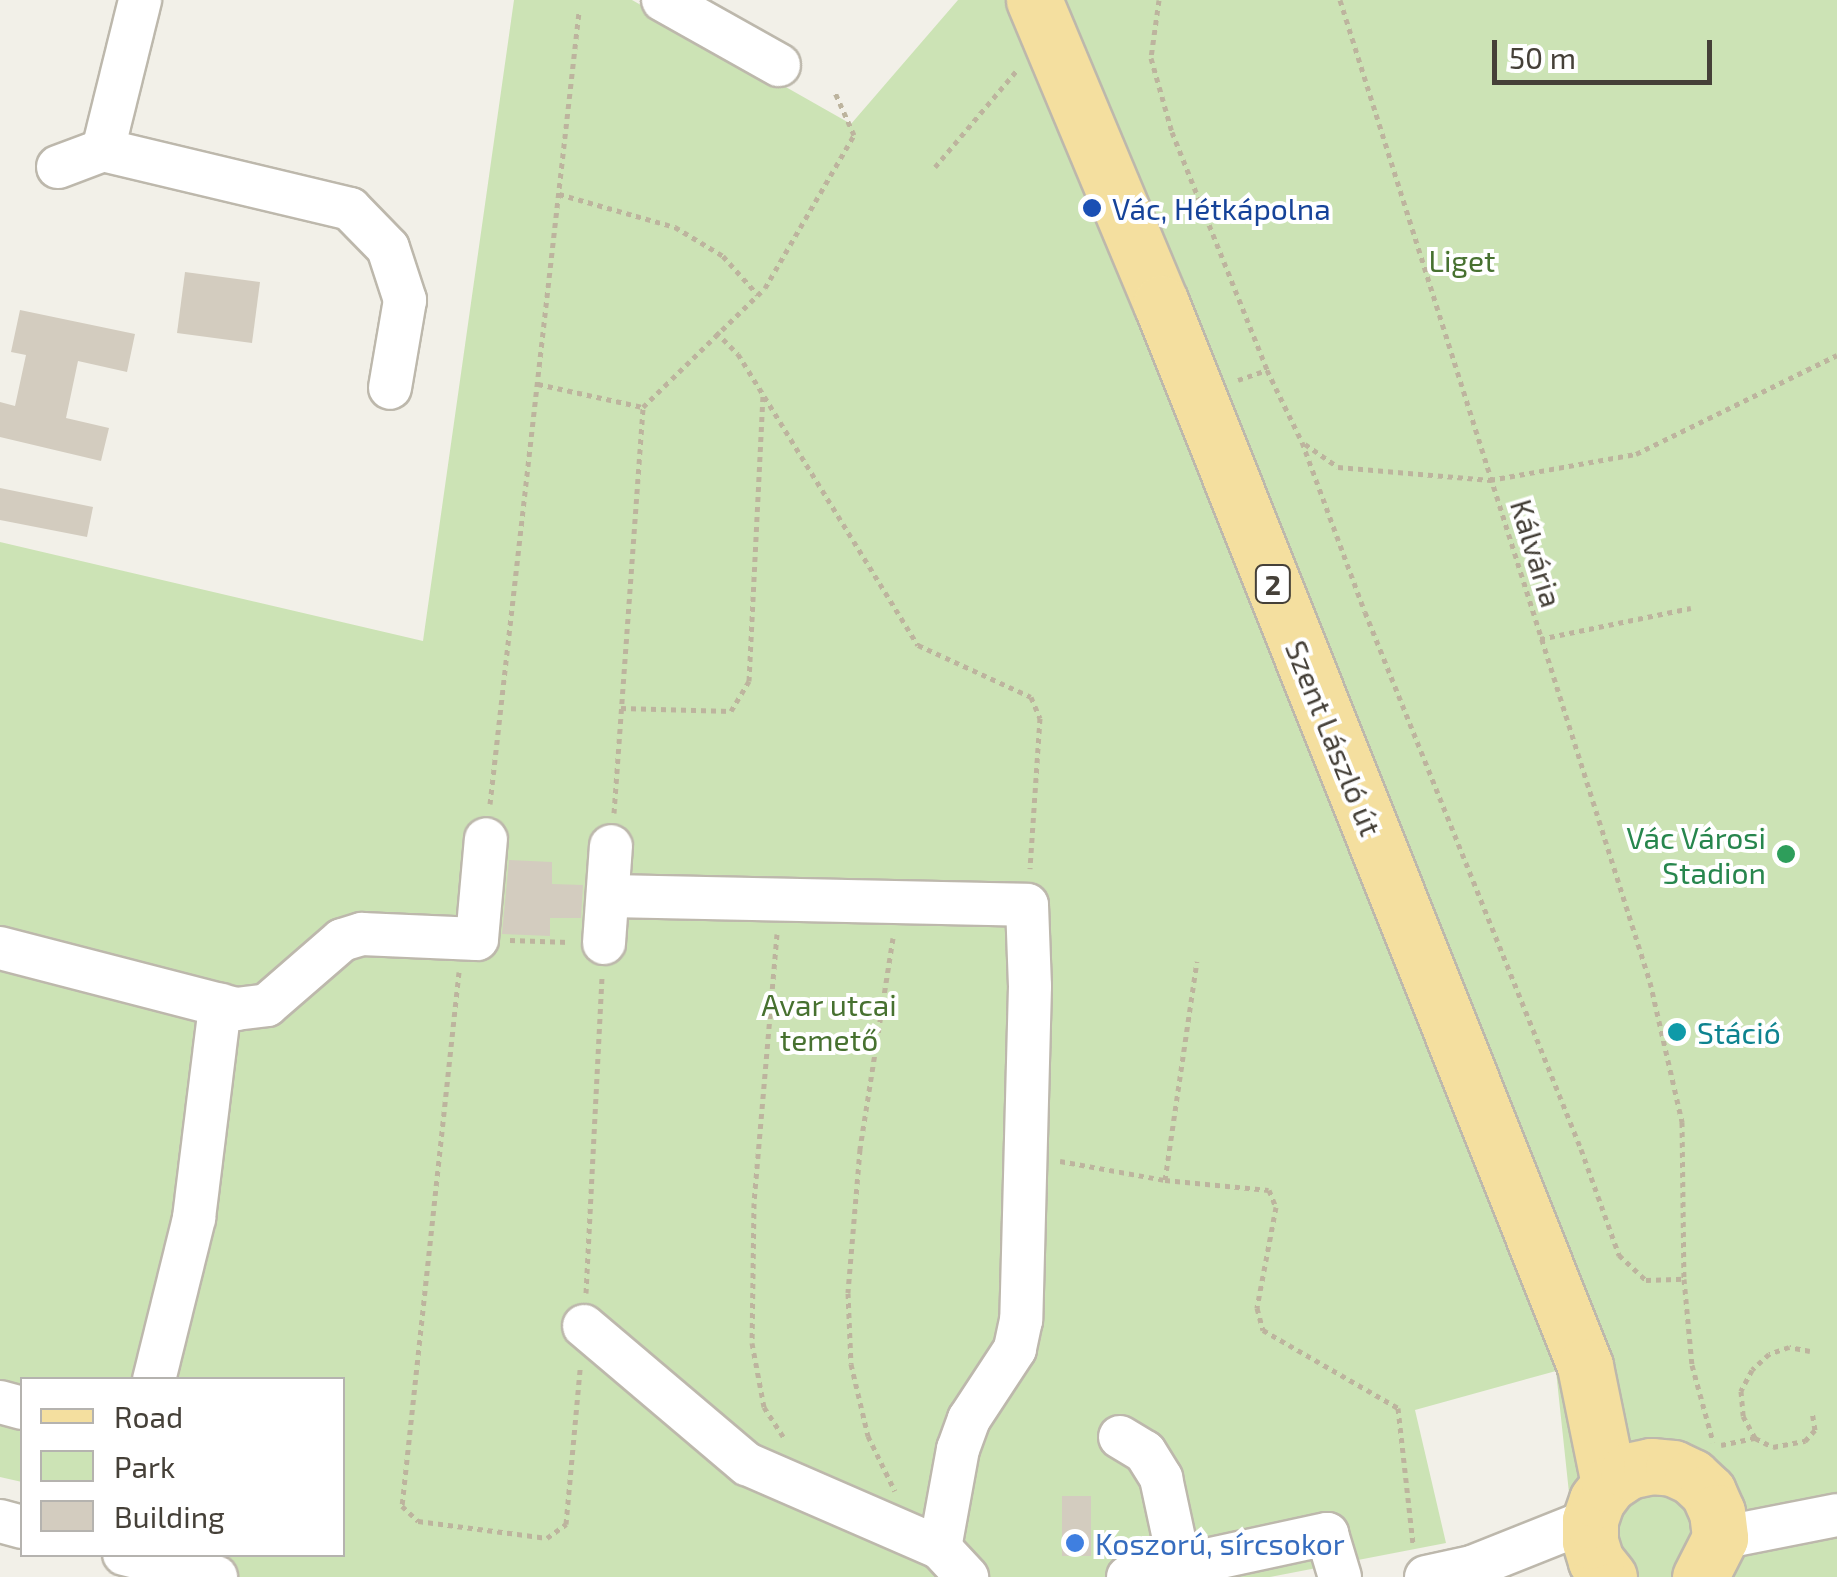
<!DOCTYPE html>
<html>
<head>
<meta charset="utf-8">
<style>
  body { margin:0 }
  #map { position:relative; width:1837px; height:1577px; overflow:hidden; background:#f2f0e8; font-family:"Exo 2",sans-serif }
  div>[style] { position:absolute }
  .green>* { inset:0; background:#cce3b5 }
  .building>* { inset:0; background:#d3ccbf }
  .path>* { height:5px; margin-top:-2.5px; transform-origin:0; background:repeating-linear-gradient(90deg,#bdb49e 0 5px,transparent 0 10px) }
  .roads { filter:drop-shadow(2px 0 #bdb8ac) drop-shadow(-2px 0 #bdb8ac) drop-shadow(0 2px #bdb8ac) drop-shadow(0 -2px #bdb8ac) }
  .minor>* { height:42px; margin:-21px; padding:0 21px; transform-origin:21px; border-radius:21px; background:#fff }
  .major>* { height:55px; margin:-27.5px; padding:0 27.5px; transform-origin:27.5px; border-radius:27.5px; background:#f4df9f }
  .dots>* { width:28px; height:28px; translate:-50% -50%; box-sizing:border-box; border:5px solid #fff; border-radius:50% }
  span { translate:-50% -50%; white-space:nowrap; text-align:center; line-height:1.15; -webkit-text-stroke:8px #fff; paint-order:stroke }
  .shield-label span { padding:2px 8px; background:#fff; border:2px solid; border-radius:8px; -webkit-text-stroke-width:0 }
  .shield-label { font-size:28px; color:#454038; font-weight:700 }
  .transit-label { font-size:30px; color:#164399 }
  .left { translate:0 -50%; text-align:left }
  .park-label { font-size:30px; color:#477130 }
  .street-label { font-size:30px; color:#454038 }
  .leisure-label { font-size:30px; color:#27864d }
  .right { translate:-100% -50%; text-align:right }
  .culture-label { font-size:30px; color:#0d838f }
  .shop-label { font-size:30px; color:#366cbe }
  .legend { position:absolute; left:20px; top:1377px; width:325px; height:180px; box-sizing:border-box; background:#fff; border:2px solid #b5b3af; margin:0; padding:12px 18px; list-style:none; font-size:30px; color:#454038 }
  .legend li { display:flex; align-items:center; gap:20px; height:50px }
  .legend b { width:50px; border:2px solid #b5b3af }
  .scale { position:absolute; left:1492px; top:40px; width:220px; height:45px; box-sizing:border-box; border:5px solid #454038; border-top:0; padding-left:12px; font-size:30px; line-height:35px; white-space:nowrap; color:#454038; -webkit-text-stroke:8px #fff; paint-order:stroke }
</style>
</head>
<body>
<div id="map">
  <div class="green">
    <div style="clip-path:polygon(514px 0,632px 0,851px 124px,958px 0,1837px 0,1837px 1577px,1578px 1577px,1556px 1371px,1415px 1410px,1446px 1543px,1270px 1577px,210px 1577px,216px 1555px,342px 1554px,342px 1380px,22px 1380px,22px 1482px,0 1477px,0 542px,423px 641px)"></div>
  </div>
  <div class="building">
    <div style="clip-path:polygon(185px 272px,260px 282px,252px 343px,177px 333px)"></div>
    <div style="clip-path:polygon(20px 310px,135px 334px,127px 372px,78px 361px,66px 418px,109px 428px,101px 461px,0 437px,0 402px,15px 406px,26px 355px,11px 352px)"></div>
    <div style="clip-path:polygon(0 488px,93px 507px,87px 537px,0 520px)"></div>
    <div style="clip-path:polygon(509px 860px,552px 862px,552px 884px,583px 885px,581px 918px,550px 918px,550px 936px,502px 934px)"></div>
    <div style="clip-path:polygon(1062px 1496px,1091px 1496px,1091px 1556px,1062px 1556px)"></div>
  </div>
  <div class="path">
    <div style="left:1159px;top:0;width:59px;rotate:97.9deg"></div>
    <div style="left:1151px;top:58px;width:77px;rotate:74.2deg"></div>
    <div style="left:1172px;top:132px;width:256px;rotate:68.2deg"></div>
    <div style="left:1267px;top:370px;width:80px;rotate:64.1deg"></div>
    <div style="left:1302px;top:442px;width:181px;rotate:69.7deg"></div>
    <div style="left:1365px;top:612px;width:579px;rotate:68.09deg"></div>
    <div style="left:1581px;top:1149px;width:113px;rotate:70.3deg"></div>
    <div style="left:1619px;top:1255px;width:37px;rotate:43deg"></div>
    <div style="left:1646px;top:1280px;width:38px;rotate:-2deg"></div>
    <div style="left:1340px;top:0;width:1030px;rotate:72.48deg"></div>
    <div style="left:1650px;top:982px;width:144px;rotate:77.1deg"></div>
    <div style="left:1682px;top:1122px;width:157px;rotate:89.3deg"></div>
    <div style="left:1684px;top:1279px;width:86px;rotate:84.7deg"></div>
    <div style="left:1692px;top:1365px;width:80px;rotate:74.7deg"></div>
    <div style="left:935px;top:167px;width:127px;rotate:-49.8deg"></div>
    <div style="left:559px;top:194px;width:121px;rotate:15.9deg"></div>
    <div style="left:675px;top:227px;width:56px;rotate:31.1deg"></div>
    <div style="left:723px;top:256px;width:52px;rotate:48.1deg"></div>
    <div style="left:716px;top:332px;width:31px;rotate:45deg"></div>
    <div style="left:738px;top:354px;width:342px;rotate:58.3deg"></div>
    <div style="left:918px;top:645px;width:124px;rotate:24.7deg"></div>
    <div style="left:1031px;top:697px;width:23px;rotate:67deg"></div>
    <div style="left:1040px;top:718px;width:151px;rotate:93.8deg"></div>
    <div style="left:1238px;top:380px;width:31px;rotate:-19deg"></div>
    <div style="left:538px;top:384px;width:107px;rotate:12.4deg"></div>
    <div style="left:1305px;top:444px;width:40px;rotate:34.9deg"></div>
    <div style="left:1338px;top:467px;width:153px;rotate:4.9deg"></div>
    <div style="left:1490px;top:480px;width:148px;rotate:-10.1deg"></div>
    <div style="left:1636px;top:454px;width:224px;rotate:-26.2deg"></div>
    <div style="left:1540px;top:639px;width:154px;rotate:-11.6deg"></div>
    <div style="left:621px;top:708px;width:110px;rotate:1.6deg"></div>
    <div style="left:731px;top:711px;width:35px;rotate:-59deg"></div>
    <div style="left:749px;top:681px;width:287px;rotate:-87.2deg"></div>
    <div style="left:490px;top:804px;width:797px;rotate:-83.59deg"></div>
    <div style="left:614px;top:813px;width:407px;rotate:-85.9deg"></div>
    <div style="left:643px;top:407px;width:170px;rotate:-44.3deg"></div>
    <div style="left:765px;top:288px;width:177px;rotate:-59.8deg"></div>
    <div style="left:854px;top:135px;width:49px;rotate:-114deg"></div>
    <div style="left:777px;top:934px;width:270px;rotate:94.9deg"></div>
    <div style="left:754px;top:1203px;width:140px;rotate:90.8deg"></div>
    <div style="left:752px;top:1343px;width:65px;rotate:79.4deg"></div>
    <div style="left:764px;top:1407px;width:38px;rotate:57deg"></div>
    <div style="left:893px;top:938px;width:214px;rotate:98.9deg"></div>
    <div style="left:860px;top:1149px;width:144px;rotate:94.8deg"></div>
    <div style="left:848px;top:1293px;width:71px;rotate:87.6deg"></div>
    <div style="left:851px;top:1364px;width:74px;rotate:76.7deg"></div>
    <div style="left:868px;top:1436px;width:61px;rotate:63.9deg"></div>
    <div style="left:510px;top:940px;width:59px;rotate:1.9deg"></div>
    <div style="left:459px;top:972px;width:537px;rotate:96.09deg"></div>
    <div style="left:402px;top:1506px;width:22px;rotate:43deg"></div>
    <div style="left:418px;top:1521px;width:130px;rotate:7.5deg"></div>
    <div style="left:547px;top:1538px;width:24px;rotate:-36deg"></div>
    <div style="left:566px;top:1524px;width:156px;rotate:-84.8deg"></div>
    <div style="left:1060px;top:1161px;width:107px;rotate:10.3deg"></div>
    <div style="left:1165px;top:1180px;width:104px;rotate:5.5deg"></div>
    <div style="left:1269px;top:1190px;width:18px;rotate:68deg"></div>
    <div style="left:1276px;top:1207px;width:103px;rotate:100.7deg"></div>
    <div style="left:1257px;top:1308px;width:23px;rotate:75deg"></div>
    <div style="left:1263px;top:1330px;width:156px;rotate:30deg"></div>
    <div style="left:1398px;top:1408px;width:137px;rotate:83.7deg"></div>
    <div style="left:1165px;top:1180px;width:221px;rotate:-81.7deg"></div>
    <div style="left:586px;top:1293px;width:319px;rotate:-87.1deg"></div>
    <div style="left:1810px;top:1351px;width:21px;rotate:-169deg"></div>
    <div style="left:1789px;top:1347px;width:21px;rotate:161deg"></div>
    <div style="left:1769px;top:1354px;width:23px;rotate:137deg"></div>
    <div style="left:1752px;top:1370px;width:24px;rotate:118deg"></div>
    <div style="left:1741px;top:1391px;width:25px;rotate:85deg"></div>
    <div style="left:1743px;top:1416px;width:25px;rotate:61deg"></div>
    <div style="left:1755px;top:1438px;width:20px;rotate:27deg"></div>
    <div style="left:1773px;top:1447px;width:33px;rotate:-11deg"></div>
    <div style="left:1805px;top:1441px;width:15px;rotate:-48deg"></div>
    <div style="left:1815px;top:1430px;width:19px;rotate:-99deg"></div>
    <div style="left:1721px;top:1445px;width:35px;rotate:-12deg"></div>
  </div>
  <div class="roads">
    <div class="minor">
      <div style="left:663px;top:0;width:133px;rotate:29.3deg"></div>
      <div style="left:103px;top:150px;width:254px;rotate:13.4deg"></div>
      <div style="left:350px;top:209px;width:54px;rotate:45.7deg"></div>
      <div style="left:388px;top:248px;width:55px;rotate:71.9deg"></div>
      <div style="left:405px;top:300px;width:89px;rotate:99.7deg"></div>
      <div style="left:58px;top:167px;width:48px;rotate:-20.7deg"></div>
      <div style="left:103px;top:150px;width:154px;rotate:-76.1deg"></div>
      <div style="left:608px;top:896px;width:419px;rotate:1.2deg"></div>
      <div style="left:1027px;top:905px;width:81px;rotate:87.9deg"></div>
      <div style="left:1030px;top:986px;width:334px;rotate:91.5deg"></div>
      <div style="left:1021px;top:1320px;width:30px;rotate:102deg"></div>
      <div style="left:1015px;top:1349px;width:84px;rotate:123.3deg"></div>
      <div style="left:969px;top:1419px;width:32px;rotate:110deg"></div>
      <div style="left:958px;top:1449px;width:101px;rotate:100.3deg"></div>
      <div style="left:604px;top:943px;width:97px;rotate:-85.9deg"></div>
      <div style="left:0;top:948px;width:244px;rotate:14.5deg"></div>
      <div style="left:236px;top:1009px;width:31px;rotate:-7deg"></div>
      <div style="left:267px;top:1005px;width:99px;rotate:-40.9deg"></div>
      <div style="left:342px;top:940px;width:21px;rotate:-17deg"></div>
      <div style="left:362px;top:934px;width:115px;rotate:2.5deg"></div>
      <div style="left:477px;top:939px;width:100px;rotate:-84.9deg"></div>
      <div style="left:584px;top:1326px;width:214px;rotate:40.3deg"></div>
      <div style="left:747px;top:1464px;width:210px;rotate:23.5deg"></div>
      <div style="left:940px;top:1548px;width:40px;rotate:47deg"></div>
      <div style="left:154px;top:1380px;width:167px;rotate:-76.1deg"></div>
      <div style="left:194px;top:1218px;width:215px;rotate:-83deg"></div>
      <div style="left:0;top:1402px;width:23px;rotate:15deg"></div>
      <div style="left:1120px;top:1437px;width:29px;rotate:31deg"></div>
      <div style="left:1145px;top:1452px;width:31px;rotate:58deg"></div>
      <div style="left:1161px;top:1478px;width:81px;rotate:77.9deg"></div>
      <div style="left:1178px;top:1557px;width:14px;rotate:34deg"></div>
      <div style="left:0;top:1521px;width:23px;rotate:15deg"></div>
      <div style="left:1720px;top:1538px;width:119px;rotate:-11.1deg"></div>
      <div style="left:124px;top:1554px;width:95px;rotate:14deg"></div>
      <div style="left:1128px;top:1577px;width:204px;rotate:-12.2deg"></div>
      <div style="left:1327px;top:1534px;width:45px;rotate:73.2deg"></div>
      <div style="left:1426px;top:1577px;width:47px;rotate:-12.3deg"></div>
      <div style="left:1472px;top:1567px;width:127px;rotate:-21.7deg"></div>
    </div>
    <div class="major">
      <div style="left:1034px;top:0;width:329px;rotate:67.3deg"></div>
      <div style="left:1161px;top:303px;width:1144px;rotate:68.25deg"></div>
      <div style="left:1585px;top:1366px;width:120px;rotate:78.5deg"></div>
      <div style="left:1609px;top:1577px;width:21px;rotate:-129deg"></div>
      <div style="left:1596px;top:1561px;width:21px;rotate:-107deg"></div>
      <div style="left:1590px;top:1541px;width:21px;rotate:-90deg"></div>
      <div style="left:1590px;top:1520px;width:21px;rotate:-71deg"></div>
      <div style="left:1597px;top:1500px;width:20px;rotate:-53deg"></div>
      <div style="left:1609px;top:1484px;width:23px;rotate:-34deg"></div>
      <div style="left:1628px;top:1471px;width:24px;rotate:-12deg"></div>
      <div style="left:1651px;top:1466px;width:22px;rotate:5deg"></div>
      <div style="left:1673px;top:1468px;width:21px;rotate:25deg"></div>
      <div style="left:1692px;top:1477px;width:22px;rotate:43deg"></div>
      <div style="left:1708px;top:1492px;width:22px;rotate:66deg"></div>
      <div style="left:1717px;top:1512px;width:26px;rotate:83deg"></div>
      <div style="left:1720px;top:1538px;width:44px;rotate:117.1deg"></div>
    </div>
  </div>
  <div class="dots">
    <div style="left:1092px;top:208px;background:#1a4fb4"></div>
    <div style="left:1786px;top:854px;background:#2e9e5b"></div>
    <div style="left:1677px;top:1032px;background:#0f9aa8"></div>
    <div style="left:1075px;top:1543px;background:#3f7fe0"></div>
  </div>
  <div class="shield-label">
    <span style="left:1273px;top:584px">2</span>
  </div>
  <div class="transit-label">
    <span class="left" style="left:1112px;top:208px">Vác, Hétkápolna</span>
  </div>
  <div class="park-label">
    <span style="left:1462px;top:260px">Liget</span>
    <span style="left:829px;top:1021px">Avar utcai<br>temető</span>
  </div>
  <div class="street-label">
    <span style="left:1537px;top:553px;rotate:73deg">Kálvária</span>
    <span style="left:1334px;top:738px;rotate:68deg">Szent László út</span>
  </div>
  <div class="leisure-label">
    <span class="right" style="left:1766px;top:854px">Vác Városi<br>Stadion</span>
  </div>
  <div class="culture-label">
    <span class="left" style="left:1697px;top:1032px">Stáció</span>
  </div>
  <div class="shop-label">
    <span class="left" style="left:1095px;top:1543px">Koszorú, sírcsokor</span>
  </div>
  <ul class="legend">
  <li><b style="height:12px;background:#f4df9f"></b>Road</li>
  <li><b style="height:28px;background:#cce3b5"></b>Park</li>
  <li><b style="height:28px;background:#d3ccbf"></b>Building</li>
  </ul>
  <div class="scale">50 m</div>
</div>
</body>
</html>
